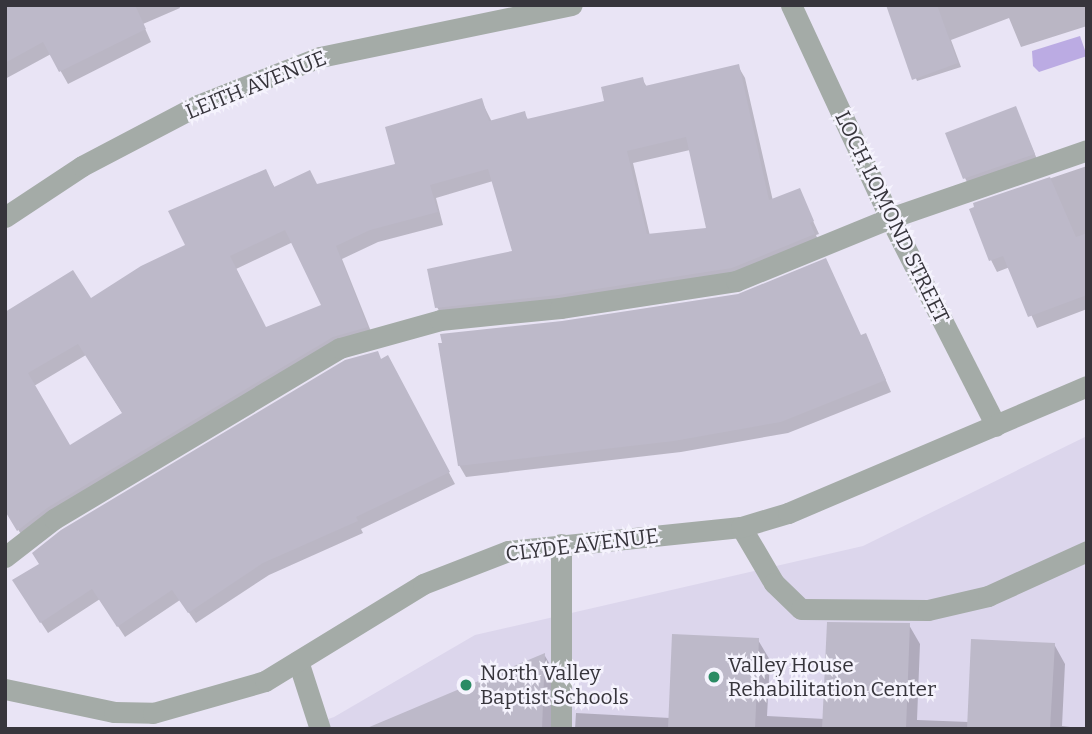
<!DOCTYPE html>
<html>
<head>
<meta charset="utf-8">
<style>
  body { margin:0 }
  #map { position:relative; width:1092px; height:734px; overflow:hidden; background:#e9e4f5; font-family:Bitter,serif }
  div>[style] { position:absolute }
  .built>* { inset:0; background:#dcd6ec }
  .water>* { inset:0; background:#bbabe3 }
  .shadow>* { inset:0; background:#0003 }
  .building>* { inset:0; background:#bdb9c9 }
  .minor>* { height:21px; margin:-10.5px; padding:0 10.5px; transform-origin:10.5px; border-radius:10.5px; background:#a4aba7 }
  .dots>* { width:19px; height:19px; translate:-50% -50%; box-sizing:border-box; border:4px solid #f5f3fd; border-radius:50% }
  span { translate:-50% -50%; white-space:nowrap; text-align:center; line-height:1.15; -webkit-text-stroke:5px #f5f3fd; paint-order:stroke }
  .street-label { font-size:21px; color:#37353c }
  .poi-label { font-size:21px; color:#37353c }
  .left { translate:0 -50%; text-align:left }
  .frame { position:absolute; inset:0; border:7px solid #37353c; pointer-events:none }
</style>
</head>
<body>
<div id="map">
  <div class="built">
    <div style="clip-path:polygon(1087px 436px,1087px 729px,299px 729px,334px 717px,475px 635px,863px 546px)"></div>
  </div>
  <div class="water">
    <div style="clip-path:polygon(1080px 36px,1087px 56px,1039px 72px,1033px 66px,1032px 51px)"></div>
  </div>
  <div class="shadow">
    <div style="clip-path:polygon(5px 5px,179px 5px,180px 8px,143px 24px,151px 42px,68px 84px,51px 54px,5px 79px)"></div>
    <div style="clip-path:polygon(887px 5px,1087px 5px,1087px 26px,1021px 47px,1009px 18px,951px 40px,961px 67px,917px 81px)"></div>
    <div style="clip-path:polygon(evenodd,738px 66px,745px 78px,773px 201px,799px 190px,819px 234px,816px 235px,821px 247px,740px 280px,444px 320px,437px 307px,514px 253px,493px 181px,436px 198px,443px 225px,378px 242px,342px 259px,374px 339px,26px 542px,5px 509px,5px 314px,90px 301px,188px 246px,171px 212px,265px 171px,275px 188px,317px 185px,397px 165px,481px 100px,492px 122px,524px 113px,529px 121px,606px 102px,642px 79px,647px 87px,738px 66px,690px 150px,708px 230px,650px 236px,633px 163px,690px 150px,738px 66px,293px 242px,323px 306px,266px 329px,236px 269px,293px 242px,738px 66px,86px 355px,123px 414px,69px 448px,34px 386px,86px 355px)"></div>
    <div style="clip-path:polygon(1015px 108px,1040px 166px,971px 190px,965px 178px)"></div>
    <div style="clip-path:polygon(1087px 166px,1087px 309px,1037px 328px,1010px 267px,997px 272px,991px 260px,975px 204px)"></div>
    <div style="clip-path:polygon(866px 335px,891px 392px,788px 433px,681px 452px,466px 477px,459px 465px)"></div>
    <div style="clip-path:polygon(381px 360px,394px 369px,455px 484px,361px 529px,363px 533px,269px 575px,196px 623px,180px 600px,125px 637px,100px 599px,48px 633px,21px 592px)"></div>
    <div style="clip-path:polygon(909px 625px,920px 644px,917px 720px,969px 722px,1054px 644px,1065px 664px,1062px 726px,1087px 729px,575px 729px,576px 713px,670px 718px,758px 640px,770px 660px,767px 716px,825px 719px)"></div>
    <div style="clip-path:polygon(545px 656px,556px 675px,557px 729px,388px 729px)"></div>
  </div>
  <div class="building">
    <div style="clip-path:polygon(5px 5px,135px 5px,146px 29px,59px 72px,43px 42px,5px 63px)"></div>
    <div style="clip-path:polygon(886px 5px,937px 5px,958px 63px,912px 80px)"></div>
    <div style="clip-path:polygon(evenodd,739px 64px,769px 200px,800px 188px,814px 221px,810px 223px,815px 234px,732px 268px,558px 295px,435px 308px,427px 269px,512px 251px,488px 169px,430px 185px,438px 212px,370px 230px,336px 246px,368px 327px,333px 337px,47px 508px,17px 531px,5px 511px,5px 312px,73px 270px,91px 298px,141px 266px,185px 245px,168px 211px,266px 169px,274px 187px,310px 170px,317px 184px,395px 164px,385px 127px,482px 98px,489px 121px,525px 111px,527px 119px,604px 101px,601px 87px,643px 77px,645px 86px,739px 64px,686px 137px,706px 228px,647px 234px,627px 151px,686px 137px,739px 64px,285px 230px,321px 305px,266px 327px,230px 256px,285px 230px,739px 64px,78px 344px,122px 413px,70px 445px,28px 373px,78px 344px)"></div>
    <div style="clip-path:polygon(1016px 106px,1035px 154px,963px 179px,945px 133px)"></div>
    <div style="clip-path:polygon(1050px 177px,1076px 237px,1087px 233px,1087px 295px,1028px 317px,1003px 256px,989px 261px,969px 209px,974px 207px,973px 203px)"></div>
    <div style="clip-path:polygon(826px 258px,861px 335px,866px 333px,886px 380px,781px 422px,674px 441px,458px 466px,438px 343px,442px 343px,440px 334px,562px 321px,738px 294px)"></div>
    <div style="clip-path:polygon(378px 351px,381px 359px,388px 355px,450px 472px,356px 517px,358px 521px,263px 563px,188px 613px,172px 590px,117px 627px,92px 589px,40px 623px,12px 580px,39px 564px,32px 553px,61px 530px,345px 360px)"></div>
    <div style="clip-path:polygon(827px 622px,910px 623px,906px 729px,822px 729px)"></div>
    <div style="clip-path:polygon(672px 634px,759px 638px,755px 729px,668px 729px)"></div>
    <div style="clip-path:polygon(971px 639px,1055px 643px,1050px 729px,967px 729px)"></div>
    <div style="clip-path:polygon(545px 653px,542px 729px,367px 729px,367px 728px)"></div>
  </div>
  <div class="minor">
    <div style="left:791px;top:5px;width:235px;rotate:65.1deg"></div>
    <div style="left:890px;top:218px;width:233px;rotate:63deg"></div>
    <div style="left:5px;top:217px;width:92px;rotate:-33.5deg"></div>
    <div style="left:82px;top:166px;width:131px;rotate:-27.7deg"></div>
    <div style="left:198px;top:105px;width:131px;rotate:-21.5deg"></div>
    <div style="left:320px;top:57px;width:257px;rotate:-11.7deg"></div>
    <div style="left:741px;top:527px;width:65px;rotate:59.5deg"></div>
    <div style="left:774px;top:583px;width:37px;rotate:44deg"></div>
    <div style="left:801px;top:609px;width:127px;rotate:0.5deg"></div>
    <div style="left:928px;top:610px;width:62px;rotate:-13.1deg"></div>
    <div style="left:988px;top:596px;width:109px;rotate:-24.4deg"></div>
    <div style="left:5px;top:557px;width:62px;rotate:-37.8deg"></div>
    <div style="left:54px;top:519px;width:333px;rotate:-30.9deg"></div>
    <div style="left:340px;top:348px;width:104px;rotate:-15.6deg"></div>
    <div style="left:440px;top:320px;width:121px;rotate:-5.7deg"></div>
    <div style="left:560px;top:308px;width:178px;rotate:-8.7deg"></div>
    <div style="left:736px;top:281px;width:166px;rotate:-22.2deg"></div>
    <div style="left:890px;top:218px;width:208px;rotate:-19deg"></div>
    <div style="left:298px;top:661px;width:71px;rotate:72.1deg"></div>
    <div style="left:5px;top:689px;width:111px;rotate:11.9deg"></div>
    <div style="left:114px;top:712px;width:39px;rotate:1deg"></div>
    <div style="left:153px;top:713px;width:116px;rotate:-15.9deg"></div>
    <div style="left:265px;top:681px;width:185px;rotate:-31.5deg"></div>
    <div style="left:423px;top:584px;width:91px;rotate:-21.2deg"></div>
    <div style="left:508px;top:551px;width:234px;rotate:-5.9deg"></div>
    <div style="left:741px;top:527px;width:49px;rotate:-16.6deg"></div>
    <div style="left:788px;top:513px;width:325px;rotate:-23deg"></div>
    <div style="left:561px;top:729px;width:185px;rotate:-90deg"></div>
  </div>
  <div class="dots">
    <div style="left:714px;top:677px;background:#2b8b64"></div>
    <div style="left:466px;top:685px;background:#2b8b64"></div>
  </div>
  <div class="street-label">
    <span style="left:256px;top:85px;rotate:-22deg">LEITH AVENUE</span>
    <span style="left:892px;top:217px;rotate:64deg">LOCH LOMOND STREET</span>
    <span style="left:582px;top:545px;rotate:-7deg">CLYDE AVENUE</span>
  </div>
  <div class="poi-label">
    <span class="left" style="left:728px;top:677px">Valley House<br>Rehabilitation Center</span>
    <span class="left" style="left:480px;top:685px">North Valley<br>Baptist Schools</span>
  </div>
  <div class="frame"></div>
</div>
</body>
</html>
